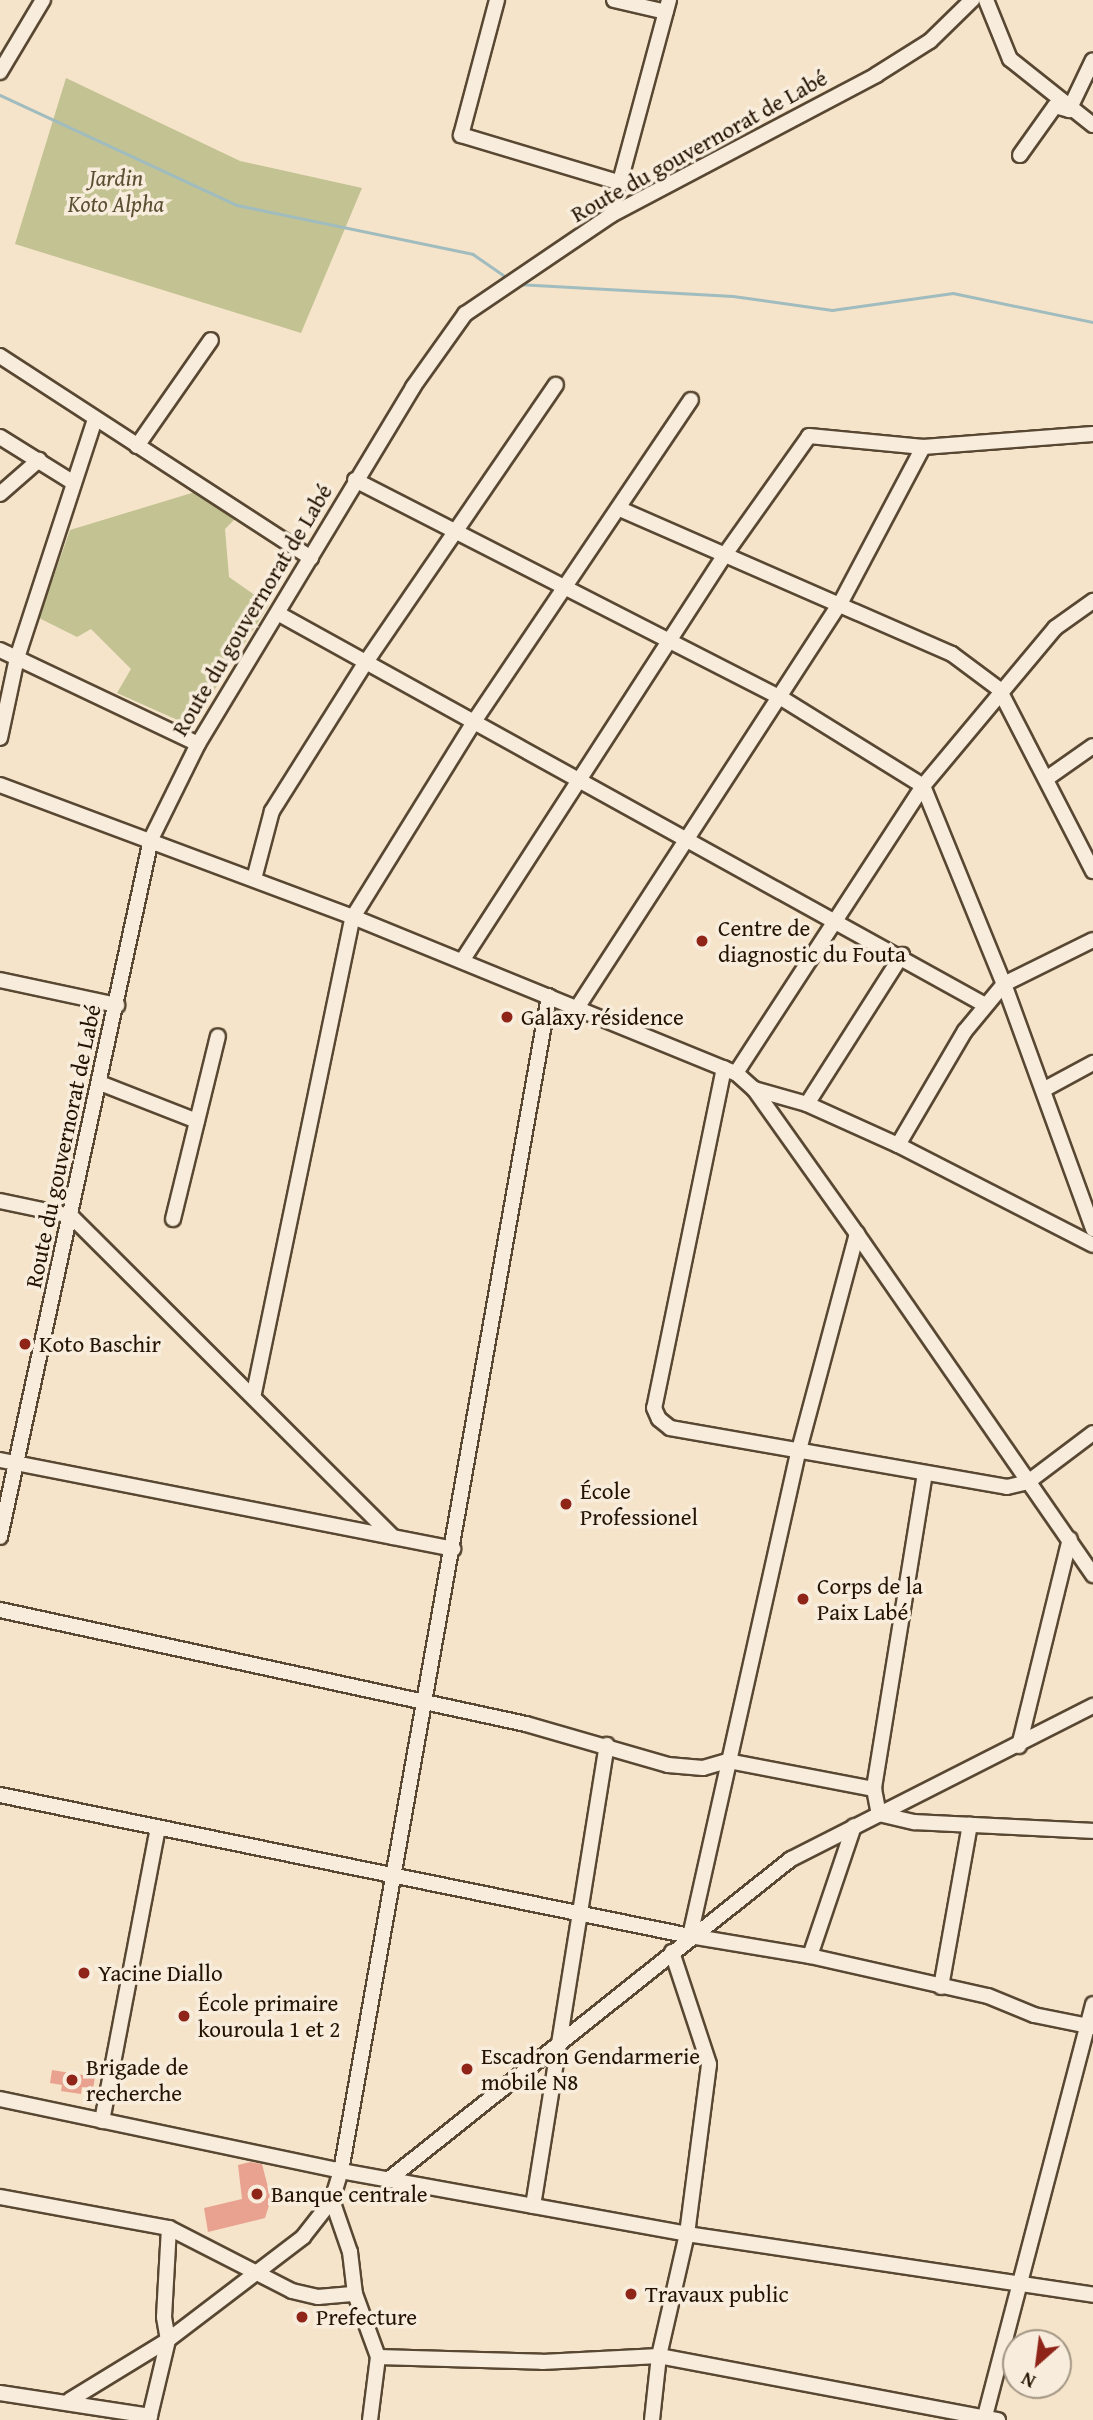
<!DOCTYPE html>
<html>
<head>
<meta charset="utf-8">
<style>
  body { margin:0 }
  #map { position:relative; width:1093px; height:2420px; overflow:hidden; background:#f5e4c9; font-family:"Gentium Book Plus",serif }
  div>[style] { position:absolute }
  .green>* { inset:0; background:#c2c292 }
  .stream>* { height:2.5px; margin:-1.25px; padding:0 1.25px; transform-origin:1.25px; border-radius:1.25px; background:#a0bcbf }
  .building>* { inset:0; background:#e8a28f }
  .roads { filter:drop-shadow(2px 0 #584732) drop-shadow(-2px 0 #584732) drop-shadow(0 2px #584732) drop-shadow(0 -2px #584732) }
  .minor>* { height:14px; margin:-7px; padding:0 7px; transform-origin:7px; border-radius:7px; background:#f8eddc }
  .dots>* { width:19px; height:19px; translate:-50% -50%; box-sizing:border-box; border:4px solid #f8eddc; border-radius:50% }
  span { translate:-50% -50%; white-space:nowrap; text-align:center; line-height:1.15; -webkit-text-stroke:7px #f8eddc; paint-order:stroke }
  .street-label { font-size:23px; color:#241300 }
  .park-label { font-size:23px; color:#5b5033; font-style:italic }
  .poi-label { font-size:23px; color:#241300 }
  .left { translate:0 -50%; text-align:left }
  .north { position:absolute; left:1002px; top:2329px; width:70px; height:70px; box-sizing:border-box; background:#f8eddc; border:2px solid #a39684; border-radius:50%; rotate:208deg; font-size:19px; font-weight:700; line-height:28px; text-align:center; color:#241300 }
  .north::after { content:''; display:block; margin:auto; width:24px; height:32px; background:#8f2418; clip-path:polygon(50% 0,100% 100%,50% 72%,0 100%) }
</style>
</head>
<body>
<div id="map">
  <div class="green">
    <div style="clip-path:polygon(66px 78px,240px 161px,362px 188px,301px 333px,15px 244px)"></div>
    <div style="clip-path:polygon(195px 492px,235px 519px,225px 529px,229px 577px,269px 605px,191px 726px,117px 693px,131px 669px,91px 629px,77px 637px,39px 618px,70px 530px)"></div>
  </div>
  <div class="stream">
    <div style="left:0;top:95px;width:261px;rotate:24.9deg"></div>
    <div style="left:237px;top:205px;width:241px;rotate:11.7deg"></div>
    <div style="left:473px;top:254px;width:44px;rotate:34.8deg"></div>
    <div style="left:517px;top:284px;width:216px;rotate:3.2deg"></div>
    <div style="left:733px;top:296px;width:100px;rotate:8deg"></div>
    <div style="left:832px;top:310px;width:122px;rotate:-8deg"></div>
    <div style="left:953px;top:293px;width:143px;rotate:11.7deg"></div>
  </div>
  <div class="building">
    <div style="clip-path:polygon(52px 2070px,95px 2077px,93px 2089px,82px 2087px,81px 2094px,61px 2091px,62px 2085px,50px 2083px)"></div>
    <div style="clip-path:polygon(250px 2162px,262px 2164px,271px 2199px,265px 2218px,208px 2232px,204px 2208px,242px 2199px,238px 2165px)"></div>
  </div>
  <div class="roads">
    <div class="minor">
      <div style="left:497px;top:0;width:140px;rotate:104.9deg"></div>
      <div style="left:461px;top:135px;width:167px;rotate:16.7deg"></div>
      <div style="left:614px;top:0;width:53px;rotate:13deg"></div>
      <div style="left:986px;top:0;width:64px;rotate:67.9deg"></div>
      <div style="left:1010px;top:59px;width:106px;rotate:38.5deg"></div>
      <div style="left:0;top:72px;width:84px;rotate:-59.2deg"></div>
      <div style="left:1020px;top:155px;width:60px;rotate:-54.5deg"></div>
      <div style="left:1055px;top:106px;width:15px;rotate:16deg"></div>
      <div style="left:1069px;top:110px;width:55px;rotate:-64.4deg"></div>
      <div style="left:611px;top:215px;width:223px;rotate:-74.9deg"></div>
      <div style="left:0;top:356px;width:371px;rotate:33deg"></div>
      <div style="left:0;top:437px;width:87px;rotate:31.9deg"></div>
      <div style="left:137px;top:446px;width:129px;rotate:-55.1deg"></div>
      <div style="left:355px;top:480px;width:475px;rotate:27.1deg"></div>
      <div style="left:778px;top:696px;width:171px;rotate:31.8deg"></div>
      <div style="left:923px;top:786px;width:214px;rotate:67.8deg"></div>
      <div style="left:1004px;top:984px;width:261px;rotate:70deg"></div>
      <div style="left:0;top:494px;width:52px;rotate:-41.1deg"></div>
      <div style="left:620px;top:509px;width:362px;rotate:23.6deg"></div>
      <div style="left:952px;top:654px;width:59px;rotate:36.7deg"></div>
      <div style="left:999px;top:689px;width:205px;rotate:62.7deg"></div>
      <div style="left:279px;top:614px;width:807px;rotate:28.98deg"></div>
      <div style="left:0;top:650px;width:219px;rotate:25.4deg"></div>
      <div style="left:0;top:738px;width:82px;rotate:-78deg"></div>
      <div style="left:17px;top:658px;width:251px;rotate:-71.9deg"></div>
      <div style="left:1046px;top:779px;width:57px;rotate:-35.1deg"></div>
      <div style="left:0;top:785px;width:377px;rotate:20.5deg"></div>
      <div style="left:353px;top:917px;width:414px;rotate:22.2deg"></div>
      <div style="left:736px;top:1073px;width:24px;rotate:42deg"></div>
      <div style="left:754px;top:1089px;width:178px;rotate:54.6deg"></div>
      <div style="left:857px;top:1234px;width:415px;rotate:55.3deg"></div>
      <div style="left:254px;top:879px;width:70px;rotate:-75.2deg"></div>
      <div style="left:272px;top:811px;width:176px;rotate:-57.8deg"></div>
      <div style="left:366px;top:662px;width:336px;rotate:-55.6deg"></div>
      <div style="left:462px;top:961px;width:486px;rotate:-57.1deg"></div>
      <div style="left:726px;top:553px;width:143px;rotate:-54.6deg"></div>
      <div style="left:809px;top:436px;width:115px;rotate:5.5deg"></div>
      <div style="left:923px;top:447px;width:170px;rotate:-4.4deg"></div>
      <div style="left:0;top:980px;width:120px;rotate:12.1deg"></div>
      <div style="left:577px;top:1008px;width:484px;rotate:-57deg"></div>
      <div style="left:841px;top:602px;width:175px;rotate:-62.1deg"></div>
      <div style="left:724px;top:1068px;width:347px;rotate:101.6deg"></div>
      <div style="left:654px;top:1408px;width:12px;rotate:66deg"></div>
      <div style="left:659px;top:1419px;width:14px;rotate:39deg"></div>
      <div style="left:670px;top:1428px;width:342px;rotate:9.9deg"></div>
      <div style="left:1007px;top:1487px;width:22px;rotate:-13deg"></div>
      <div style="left:1028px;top:1482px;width:81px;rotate:-37deg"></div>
      <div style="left:736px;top:1073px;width:343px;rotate:-56.9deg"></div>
      <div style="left:923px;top:786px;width:206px;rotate:-50.1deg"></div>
      <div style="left:1055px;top:628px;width:47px;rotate:-35.4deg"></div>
      <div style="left:100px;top:1083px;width:104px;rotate:21.4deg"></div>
      <div style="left:754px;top:1089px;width:55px;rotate:15.8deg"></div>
      <div style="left:807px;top:1104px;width:100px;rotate:24.3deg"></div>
      <div style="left:898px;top:1145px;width:219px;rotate:27.1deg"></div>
      <div style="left:1043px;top:1090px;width:57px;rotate:-28.4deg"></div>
      <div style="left:807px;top:1104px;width:177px;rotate:-57.5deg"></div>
      <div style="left:898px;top:1145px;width:132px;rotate:-59.6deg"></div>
      <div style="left:965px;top:1031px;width:61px;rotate:-50.3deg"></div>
      <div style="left:1004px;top:984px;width:99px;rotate:-26.3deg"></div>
      <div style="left:0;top:1201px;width:73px;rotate:11.9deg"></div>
      <div style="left:71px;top:1216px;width:455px;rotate:44.9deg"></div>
      <div style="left:173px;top:1219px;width:188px;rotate:-76.2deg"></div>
      <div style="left:254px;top:1393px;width:486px;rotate:-78.3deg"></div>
      <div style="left:353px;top:917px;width:232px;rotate:-58.2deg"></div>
      <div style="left:475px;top:720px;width:386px;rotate:-56deg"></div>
      <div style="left:0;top:1460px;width:462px;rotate:11.1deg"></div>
      <div style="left:925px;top:1473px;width:320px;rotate:99.2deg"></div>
      <div style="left:874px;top:1789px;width:25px;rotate:79deg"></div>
      <div style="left:879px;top:1814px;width:37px;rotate:13deg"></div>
      <div style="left:915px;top:1822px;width:178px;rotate:2.9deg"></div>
      <div style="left:0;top:1537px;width:714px;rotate:-77.79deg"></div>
      <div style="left:151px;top:839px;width:106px;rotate:-63.7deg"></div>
      <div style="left:198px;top:744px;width:417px;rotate:-58.9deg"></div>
      <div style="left:413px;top:387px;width:90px;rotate:-54.5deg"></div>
      <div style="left:465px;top:314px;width:176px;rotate:-34.1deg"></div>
      <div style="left:611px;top:215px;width:300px;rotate:-27.8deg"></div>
      <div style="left:876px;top:75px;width:64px;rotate:-32.2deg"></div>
      <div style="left:930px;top:41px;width:59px;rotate:-44.3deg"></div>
      <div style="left:0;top:1610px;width:538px;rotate:12.23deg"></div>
      <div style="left:526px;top:1724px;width:148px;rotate:16.1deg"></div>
      <div style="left:668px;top:1765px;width:35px;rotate:5deg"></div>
      <div style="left:703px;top:1768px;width:26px;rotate:-16deg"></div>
      <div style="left:728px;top:1761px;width:149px;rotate:10.9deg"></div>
      <div style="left:1019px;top:1746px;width:213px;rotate:-76.2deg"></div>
      <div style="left:0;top:1795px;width:704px;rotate:11.55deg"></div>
      <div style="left:690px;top:1936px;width:122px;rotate:9.5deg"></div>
      <div style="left:810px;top:1956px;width:182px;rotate:12.7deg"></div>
      <div style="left:988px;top:1996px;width:50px;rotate:22.4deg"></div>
      <div style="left:1034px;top:2015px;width:60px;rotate:11.5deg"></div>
      <div style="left:690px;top:1936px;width:498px;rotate:-77.4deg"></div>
      <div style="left:799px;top:1450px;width:224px;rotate:-75deg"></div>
      <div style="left:810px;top:1956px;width:137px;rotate:-71.3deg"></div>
      <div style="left:941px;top:1987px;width:165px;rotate:-79.9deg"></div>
      <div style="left:0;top:2099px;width:349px;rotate:11.9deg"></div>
      <div style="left:341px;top:2171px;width:352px;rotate:10.3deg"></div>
      <div style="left:687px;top:2234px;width:411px;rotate:8.5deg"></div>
      <div style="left:102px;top:2121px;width:298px;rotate:-79.2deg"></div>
      <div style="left:388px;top:2180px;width:515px;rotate:-38.54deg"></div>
      <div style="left:791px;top:1859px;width:339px;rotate:-26.9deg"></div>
      <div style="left:0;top:2197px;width:172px;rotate:10.4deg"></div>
      <div style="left:169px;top:2228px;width:138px;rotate:27.1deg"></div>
      <div style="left:292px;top:2291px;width:27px;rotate:13deg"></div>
      <div style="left:318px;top:2297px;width:37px;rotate:-5deg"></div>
      <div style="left:355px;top:2294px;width:67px;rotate:69.9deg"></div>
      <div style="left:378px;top:2357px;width:64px;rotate:97.2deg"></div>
      <div style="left:332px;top:2200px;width:55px;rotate:70.9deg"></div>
      <div style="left:350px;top:2252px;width:42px;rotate:83.2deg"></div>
      <div style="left:533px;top:2206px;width:467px;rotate:-80.9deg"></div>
      <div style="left:378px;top:2357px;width:164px;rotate:1.7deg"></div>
      <div style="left:542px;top:2362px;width:117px;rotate:-2.9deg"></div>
      <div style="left:659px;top:2356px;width:345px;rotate:10.7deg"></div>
      <div style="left:0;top:2393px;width:152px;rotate:8.7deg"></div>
      <div style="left:70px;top:2400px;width:115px;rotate:-31.5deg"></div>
      <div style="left:168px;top:2340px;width:23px;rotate:-100deg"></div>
      <div style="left:164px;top:2317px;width:89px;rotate:-86.8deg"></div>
      <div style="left:149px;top:2420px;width:82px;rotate:-76.6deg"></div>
      <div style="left:168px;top:2340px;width:170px;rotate:-37.3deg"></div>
      <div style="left:303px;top:2237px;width:47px;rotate:-51.9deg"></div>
      <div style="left:332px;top:2200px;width:30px;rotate:-73deg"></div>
      <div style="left:341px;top:2171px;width:1193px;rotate:-79.96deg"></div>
      <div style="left:652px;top:2420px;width:64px;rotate:-83.8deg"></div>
      <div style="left:659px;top:2356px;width:125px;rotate:-77.1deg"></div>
      <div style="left:687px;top:2234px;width:171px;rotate:-82.6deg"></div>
      <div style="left:709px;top:2064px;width:118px;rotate:-108.3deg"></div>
      <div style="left:984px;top:2420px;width:430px;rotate:-75.3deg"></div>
    </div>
  </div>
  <div class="dots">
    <div style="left:702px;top:941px;background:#8f2418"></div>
    <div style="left:507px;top:1017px;background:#8f2418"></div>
    <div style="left:25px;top:1344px;background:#8f2418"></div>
    <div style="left:566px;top:1504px;background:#8f2418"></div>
    <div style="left:803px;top:1599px;background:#8f2418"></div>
    <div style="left:84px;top:1973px;background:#8f2418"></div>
    <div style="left:184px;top:2016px;background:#8f2418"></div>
    <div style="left:467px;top:2069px;background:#8f2418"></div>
    <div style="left:72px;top:2080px;background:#8f2418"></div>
    <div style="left:257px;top:2194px;background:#8f2418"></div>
    <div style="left:631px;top:2294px;background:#8f2418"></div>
    <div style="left:302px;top:2317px;background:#8f2418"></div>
  </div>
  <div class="street-label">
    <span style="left:699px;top:146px;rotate:-29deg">Route du gouvernorat de Labé</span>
    <span style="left:252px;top:610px;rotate:-59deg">Route du gouvernorat de Labé</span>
    <span style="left:63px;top:1146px;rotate:-78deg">Route du gouvernorat de Labé</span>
  </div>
  <div class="park-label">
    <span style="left:116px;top:191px">Jardin<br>Koto Alpha</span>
  </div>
  <div class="poi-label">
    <span class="left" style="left:718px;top:941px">Centre de<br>diagnostic du Fouta</span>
    <span class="left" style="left:521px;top:1017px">Galaxy résidence</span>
    <span class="left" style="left:39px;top:1344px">Koto Baschir</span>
    <span class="left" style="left:580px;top:1504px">École<br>Professionel</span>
    <span class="left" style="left:817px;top:1599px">Corps de la<br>Paix Labé</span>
    <span class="left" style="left:98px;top:1973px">Yacine Diallo</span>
    <span class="left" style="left:198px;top:2016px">École primaire<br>kouroula 1 et 2</span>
    <span class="left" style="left:481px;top:2069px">Escadron Gendarmerie<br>mobile N8</span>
    <span class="left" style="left:86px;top:2080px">Brigade de<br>recherche</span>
    <span class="left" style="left:271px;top:2194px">Banque centrale</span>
    <span class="left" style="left:645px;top:2294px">Travaux public</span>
    <span class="left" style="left:316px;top:2317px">Prefecture</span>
  </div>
  <div class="north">N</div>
</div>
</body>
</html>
